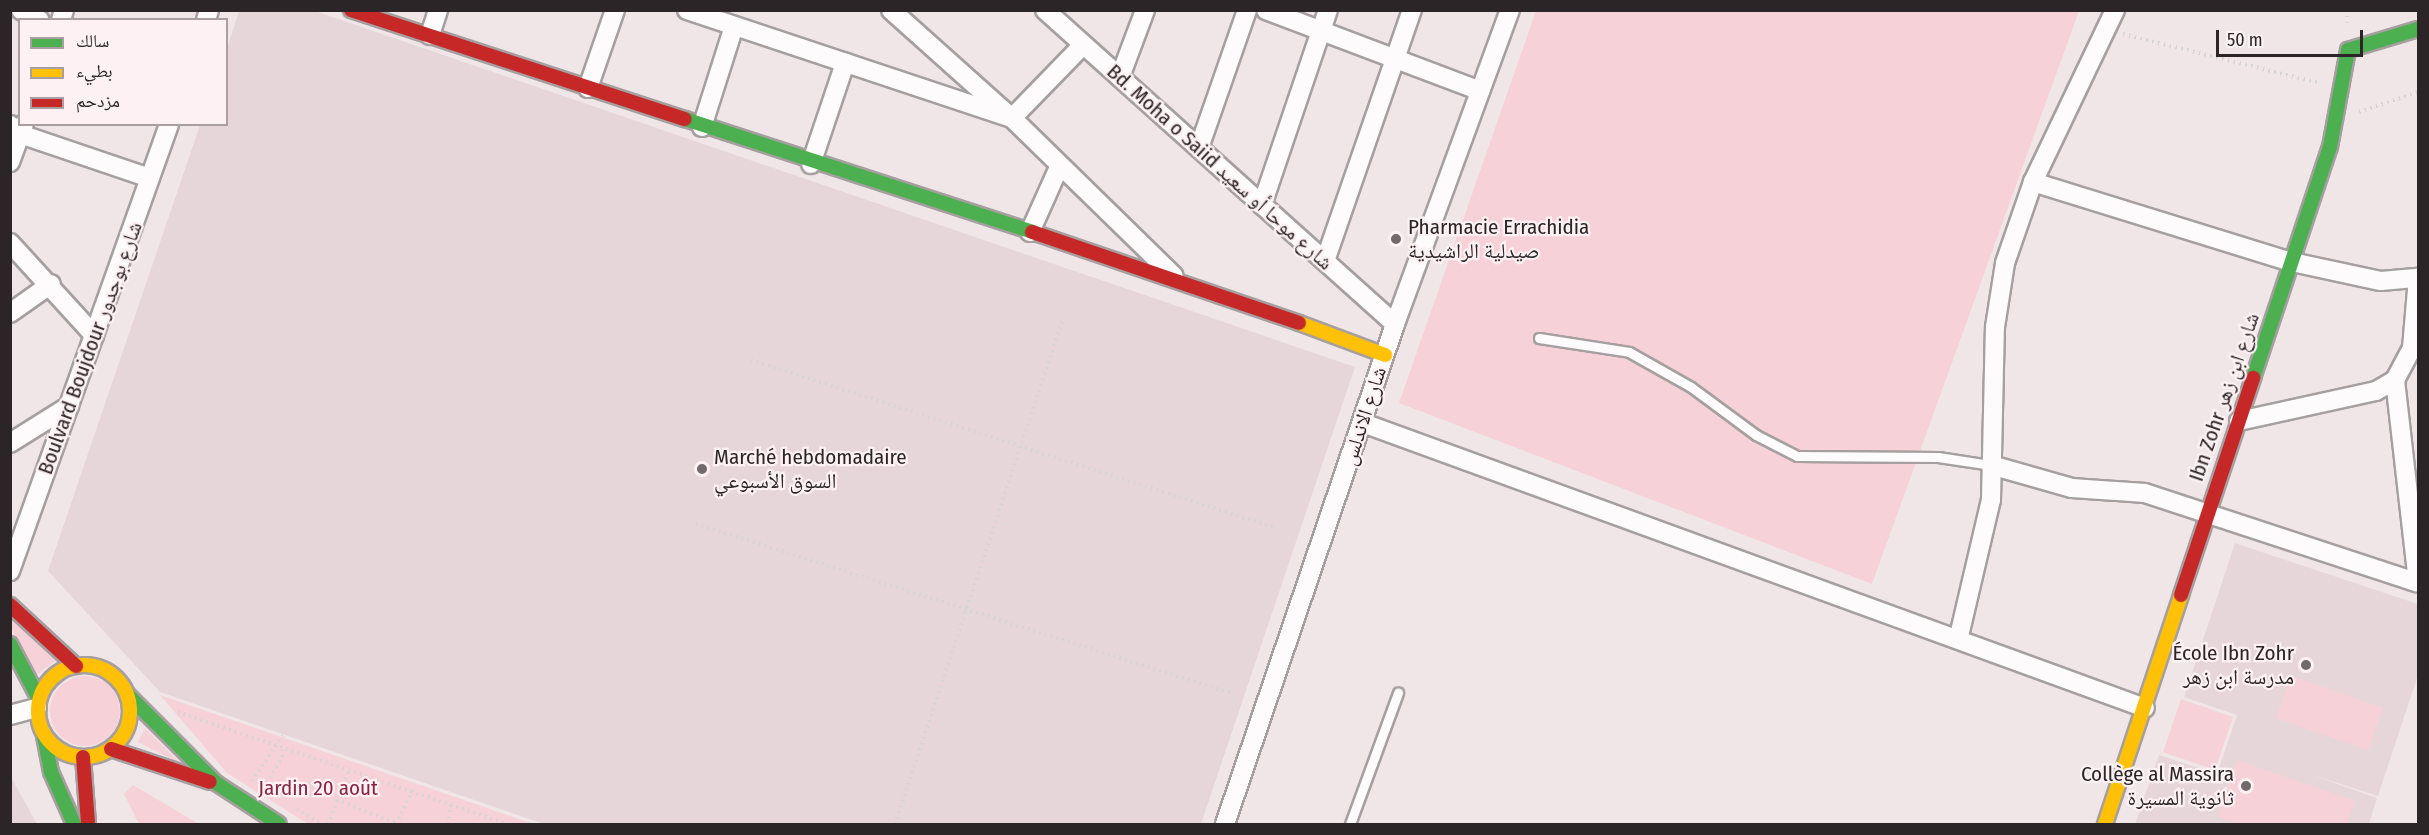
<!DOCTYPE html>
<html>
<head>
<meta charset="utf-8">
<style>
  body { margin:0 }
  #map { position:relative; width:2429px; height:835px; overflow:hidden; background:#f0e6e8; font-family:"Fira Sans Condensed","Noto Naskh Arabic",sans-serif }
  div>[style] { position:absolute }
  .built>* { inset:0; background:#e7d6d9 }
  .green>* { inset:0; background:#f6d1d8 }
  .round { border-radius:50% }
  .path>* { height:4px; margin-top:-2px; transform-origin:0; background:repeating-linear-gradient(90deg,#d6d4d4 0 1.5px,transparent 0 6px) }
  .roads { filter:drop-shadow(2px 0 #a69fa0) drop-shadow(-2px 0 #a69fa0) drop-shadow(0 2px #a69fa0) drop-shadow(0 -2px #a69fa0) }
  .lane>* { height:9px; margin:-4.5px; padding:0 4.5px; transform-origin:4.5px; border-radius:4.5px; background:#fdfbfc }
  .street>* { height:18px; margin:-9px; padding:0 9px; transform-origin:9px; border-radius:9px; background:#fdfbfc }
  .fast>* { height:14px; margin:-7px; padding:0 7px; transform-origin:7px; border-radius:7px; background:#4caf50 }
  .slow>* { height:14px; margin:-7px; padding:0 7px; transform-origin:7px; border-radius:7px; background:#ffc107 }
  .slow>.ring { margin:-7px; padding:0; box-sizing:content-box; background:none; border:14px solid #ffc107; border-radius:50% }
  .jam>* { height:14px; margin:-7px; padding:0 7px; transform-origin:7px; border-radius:7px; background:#c62828 }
  .dots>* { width:16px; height:16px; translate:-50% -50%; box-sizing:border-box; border:3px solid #fdf1f3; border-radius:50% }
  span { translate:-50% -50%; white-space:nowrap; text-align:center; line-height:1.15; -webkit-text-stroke:4.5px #fdf1f3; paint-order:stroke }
  .street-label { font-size:21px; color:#2c2527 }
  .poi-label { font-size:21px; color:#2c2527 }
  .left { translate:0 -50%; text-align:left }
  .right { translate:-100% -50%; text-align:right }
  .park-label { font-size:21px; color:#8a2445 }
  .frame { position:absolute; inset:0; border:12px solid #2c2527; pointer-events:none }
  .legend { position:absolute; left:18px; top:18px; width:210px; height:108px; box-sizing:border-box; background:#fdf1f3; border:2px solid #a99fa1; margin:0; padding:8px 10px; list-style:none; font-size:18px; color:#2c2527 }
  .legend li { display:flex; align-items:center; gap:12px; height:30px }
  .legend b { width:30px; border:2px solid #a99fa1 }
  .scale { position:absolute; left:2216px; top:30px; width:147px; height:27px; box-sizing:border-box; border:3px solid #2c2527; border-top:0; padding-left:8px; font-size:18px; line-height:21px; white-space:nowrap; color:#2c2527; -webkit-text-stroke:4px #fdf1f3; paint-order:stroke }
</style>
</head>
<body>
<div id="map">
  <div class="built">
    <div style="clip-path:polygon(239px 11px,315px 11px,1355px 367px,1201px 824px,544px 824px,160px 692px,48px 571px,200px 125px,226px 124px,227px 48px)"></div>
    <div style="clip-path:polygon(2235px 543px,2418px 604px,2418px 675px,2378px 796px,2312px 775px,2377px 798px,2369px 824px,2135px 824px,2159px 755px,2217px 774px,2237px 715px,2184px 697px)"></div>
    <div style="clip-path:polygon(11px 777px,37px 824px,11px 824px)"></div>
  </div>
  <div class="green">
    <div style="clip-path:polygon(1536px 11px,2079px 11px,1872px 584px,1399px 403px)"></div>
    <div style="clip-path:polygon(11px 614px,55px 661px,35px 676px,11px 627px)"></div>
    <div style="clip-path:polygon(2291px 676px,2383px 708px,2368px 750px,2276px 718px)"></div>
    <div class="round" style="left:50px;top:676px;width:70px;height:70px"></div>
    <div style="clip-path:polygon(160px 695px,533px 824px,308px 824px,227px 773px)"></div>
    <div style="clip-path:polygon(2181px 699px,2233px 717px,2215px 770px,2163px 752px)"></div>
    <div style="clip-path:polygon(145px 728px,181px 764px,138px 742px)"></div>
    <div style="clip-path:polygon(2237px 760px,2355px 801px,2347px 824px,2240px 824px,2218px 817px)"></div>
    <div style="clip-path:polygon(133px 785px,199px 824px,139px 824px,124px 794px)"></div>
  </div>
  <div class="path">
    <div style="left:2347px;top:10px;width:18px;rotate:90deg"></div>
    <div style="left:2123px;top:34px;width:203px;rotate:14deg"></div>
    <div style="left:2359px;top:112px;width:62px;rotate:-18.7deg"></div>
    <div style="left:751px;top:360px;width:551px;rotate:17.74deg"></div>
    <div style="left:696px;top:524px;width:561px;rotate:17.53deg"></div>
    <div style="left:178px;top:712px;width:348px;rotate:18.8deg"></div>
    <div style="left:252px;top:781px;width:55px;rotate:-56deg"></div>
    <div style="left:264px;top:788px;width:36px;rotate:-60deg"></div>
    <div style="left:282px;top:757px;width:12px;rotate:-95deg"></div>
    <div style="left:337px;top:800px;width:66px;rotate:21.5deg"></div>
    <div style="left:297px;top:809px;width:28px;rotate:32deg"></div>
    <div style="left:328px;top:824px;width:58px;rotate:-68.7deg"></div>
    <div style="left:396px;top:824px;width:37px;rotate:-64deg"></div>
    <div style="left:449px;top:824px;width:19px;rotate:-84deg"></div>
    <div style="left:895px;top:824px;width:532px;rotate:-71.6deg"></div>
  </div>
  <div class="roads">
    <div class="lane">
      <div style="left:1539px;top:338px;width:91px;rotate:8.8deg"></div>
      <div style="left:1629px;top:352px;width:71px;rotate:29.4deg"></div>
      <div style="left:1691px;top:387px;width:81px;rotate:36.4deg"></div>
      <div style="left:1756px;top:435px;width:46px;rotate:27.1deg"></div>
      <div style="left:1797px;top:456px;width:141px;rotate:0.4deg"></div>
      <div style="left:1938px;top:457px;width:54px;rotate:8.6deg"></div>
      <div style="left:1350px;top:824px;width:140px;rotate:-69.9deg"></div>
    </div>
    <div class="street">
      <div style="left:21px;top:10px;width:21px;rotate:28deg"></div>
      <div style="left:687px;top:10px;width:342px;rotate:18.4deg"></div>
      <div style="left:1012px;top:118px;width:102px;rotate:-45.8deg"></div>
      <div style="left:891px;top:10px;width:162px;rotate:41.8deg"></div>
      <div style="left:1012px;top:118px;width:226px;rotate:44.3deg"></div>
      <div style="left:1045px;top:10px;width:470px;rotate:41.9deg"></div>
      <div style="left:1266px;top:10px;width:229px;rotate:20.7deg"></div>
      <div style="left:61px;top:20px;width:10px;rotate:-73deg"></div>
      <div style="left:206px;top:20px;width:10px;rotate:-73deg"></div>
      <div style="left:430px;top:35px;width:26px;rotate:-72deg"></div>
      <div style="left:1120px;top:77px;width:72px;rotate:-69.5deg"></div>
      <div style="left:588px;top:88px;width:83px;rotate:-70.9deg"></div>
      <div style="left:10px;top:125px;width:13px;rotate:42deg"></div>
      <div style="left:20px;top:134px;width:137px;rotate:18.7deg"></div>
      <div style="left:702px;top:127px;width:106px;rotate:-72.4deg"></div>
      <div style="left:1199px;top:148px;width:146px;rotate:-70.8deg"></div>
      <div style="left:10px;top:162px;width:40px;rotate:-69.8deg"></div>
      <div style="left:811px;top:164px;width:107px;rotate:-71.4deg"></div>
      <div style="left:2033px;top:182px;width:271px;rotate:17.2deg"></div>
      <div style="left:2292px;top:262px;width:91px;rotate:12.1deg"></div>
      <div style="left:2381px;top:281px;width:37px;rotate:-5deg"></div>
      <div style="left:1262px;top:205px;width:206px;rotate:-71.3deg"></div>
      <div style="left:1030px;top:232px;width:73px;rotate:-65.9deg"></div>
      <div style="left:10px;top:243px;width:125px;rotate:47.6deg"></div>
      <div style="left:1325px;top:261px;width:266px;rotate:-70.9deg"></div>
      <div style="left:10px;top:313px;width:50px;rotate:-35.3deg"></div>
      <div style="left:2395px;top:380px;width:203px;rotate:83.5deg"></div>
      <div style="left:2239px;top:421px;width:140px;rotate:-12.4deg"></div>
      <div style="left:2376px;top:391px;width:22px;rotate:-30deg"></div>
      <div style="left:2395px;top:380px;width:36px;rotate:-62deg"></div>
      <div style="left:2412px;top:348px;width:70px;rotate:-85.1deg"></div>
      <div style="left:1363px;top:423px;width:832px;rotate:20.02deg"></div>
      <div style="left:10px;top:443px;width:70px;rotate:-32.1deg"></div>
      <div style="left:1991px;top:465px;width:84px;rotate:15.9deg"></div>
      <div style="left:2072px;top:488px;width:73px;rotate:3.9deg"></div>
      <div style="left:2145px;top:493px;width:287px;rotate:18.2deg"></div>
      <div style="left:10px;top:571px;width:474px;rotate:-70.4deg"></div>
      <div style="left:1959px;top:636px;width:140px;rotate:-76.8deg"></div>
      <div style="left:1991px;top:500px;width:173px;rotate:-88.7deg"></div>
      <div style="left:1995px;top:327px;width:65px;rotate:-81.1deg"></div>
      <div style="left:2005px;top:263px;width:86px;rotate:-70.9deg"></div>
      <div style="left:2033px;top:182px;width:191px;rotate:-64.5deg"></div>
      <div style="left:10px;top:715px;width:28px;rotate:-15deg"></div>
      <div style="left:1225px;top:824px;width:528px;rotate:-71.22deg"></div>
      <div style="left:1395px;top:324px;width:334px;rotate:-69.9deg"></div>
    </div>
    <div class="fast">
      <div style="left:685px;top:119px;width:365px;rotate:18deg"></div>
      <div style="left:2253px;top:378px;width:243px;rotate:-71.6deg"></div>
      <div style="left:2330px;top:147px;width:99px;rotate:-79.5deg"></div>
      <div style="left:2348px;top:50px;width:73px;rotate:-16.7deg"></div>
      <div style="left:10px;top:644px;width:62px;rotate:62.2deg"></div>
      <div style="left:127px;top:694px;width:126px;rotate:45deg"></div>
      <div style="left:216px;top:783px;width:75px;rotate:33.1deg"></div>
      <div style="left:44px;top:736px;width:37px;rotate:79deg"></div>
      <div style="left:51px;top:772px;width:57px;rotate:66.1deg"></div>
    </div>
    <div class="slow">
      <div style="left:1299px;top:323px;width:92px;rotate:20.4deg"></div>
      <div class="ring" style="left:38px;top:665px;width:78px;height:78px"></div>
      <div style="left:2105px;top:824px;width:241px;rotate:-71.6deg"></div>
    </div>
    <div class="jam">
      <div style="left:351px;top:10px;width:351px;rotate:18.1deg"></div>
      <div style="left:1032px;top:232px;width:282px;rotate:18.8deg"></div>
      <div style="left:2181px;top:595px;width:229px;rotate:-71.6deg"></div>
      <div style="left:10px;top:605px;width:90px;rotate:42.7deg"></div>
      <div style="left:111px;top:749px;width:104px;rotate:18.4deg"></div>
      <div style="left:83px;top:757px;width:67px;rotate:85.7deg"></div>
    </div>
  </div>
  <div class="dots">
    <div style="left:1396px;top:239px;background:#71696b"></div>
    <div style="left:702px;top:469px;background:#71696b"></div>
    <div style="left:2306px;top:665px;background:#71696b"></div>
    <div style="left:2246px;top:786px;background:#71696b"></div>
  </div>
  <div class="street-label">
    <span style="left:1220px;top:167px;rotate:42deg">Bd. Moha o Saiid شارع موحا أو سعيد</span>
    <span style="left:90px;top:348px;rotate:-70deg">Boulvard Boujdour شارع بوجدور</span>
    <span style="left:2224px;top:397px;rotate:-71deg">Ibn Zohr شارع ابن زهر</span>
    <span style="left:1364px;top:416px;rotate:-72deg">شارع الاندلس</span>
  </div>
  <div class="poi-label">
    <span class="left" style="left:1408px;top:239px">Pharmacie Errachidia<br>صيدلية الراشيدية</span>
    <span class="left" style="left:714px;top:469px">Marché hebdomadaire<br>السوق الأسبوعي</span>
    <span class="right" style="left:2294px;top:665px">École Ibn Zohr<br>مدرسة ابن زهر</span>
    <span class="right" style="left:2234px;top:786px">Collège al Massira<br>ثانوية المسيرة</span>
  </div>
  <div class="park-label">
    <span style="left:318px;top:788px">Jardin 20 août</span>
  </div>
  <div class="frame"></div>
  <ul class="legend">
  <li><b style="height:8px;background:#4caf50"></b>سالك</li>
  <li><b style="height:8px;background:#ffc107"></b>بطيء</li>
  <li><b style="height:8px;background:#c62828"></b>مزدحم</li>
  </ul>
  <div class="scale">50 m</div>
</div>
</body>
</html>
